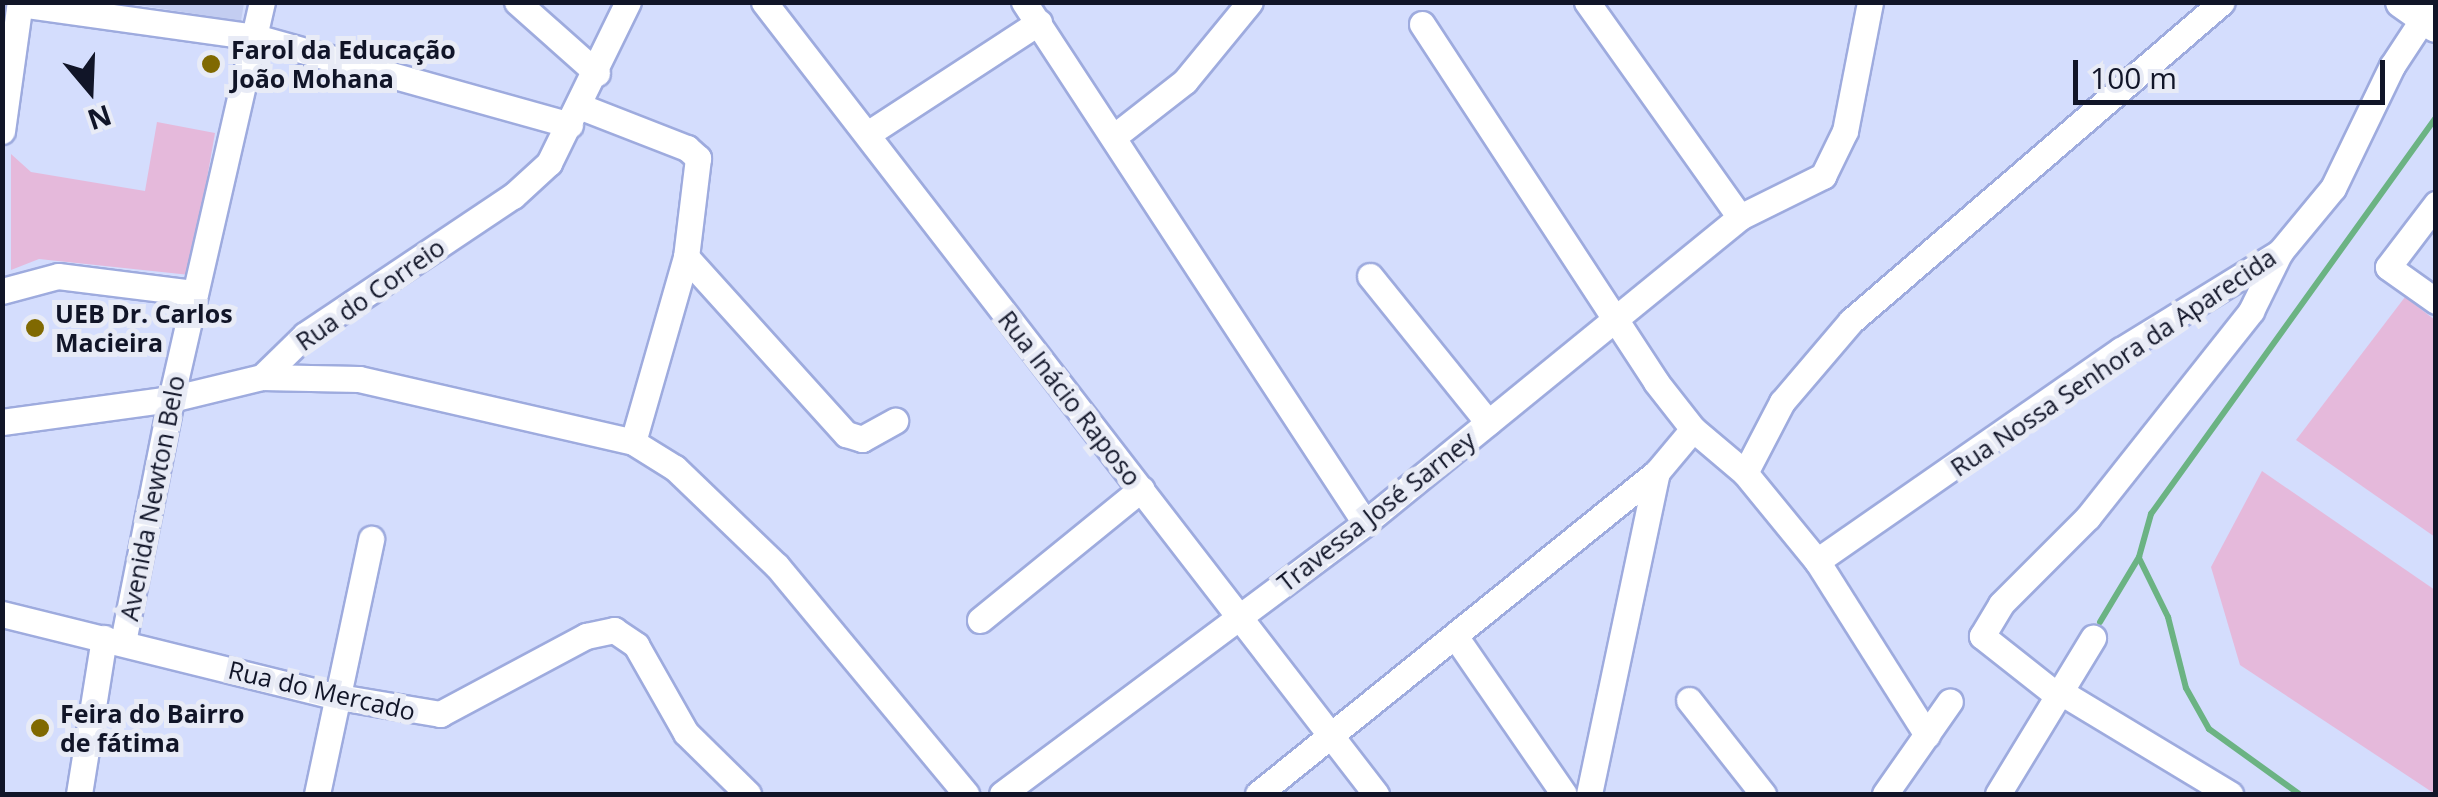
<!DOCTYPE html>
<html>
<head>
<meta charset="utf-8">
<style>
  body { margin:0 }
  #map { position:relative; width:2438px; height:797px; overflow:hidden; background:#d4ddfd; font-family:"Open Sans",sans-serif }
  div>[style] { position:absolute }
  .built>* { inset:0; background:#c3cdf1 }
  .green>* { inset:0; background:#e5b9db }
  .stream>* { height:6px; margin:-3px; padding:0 3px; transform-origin:3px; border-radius:3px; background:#6bb383 }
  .roads { filter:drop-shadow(2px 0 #9eabde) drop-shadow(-2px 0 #9eabde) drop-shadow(0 2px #9eabde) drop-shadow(0 -2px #9eabde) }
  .minor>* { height:25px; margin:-12.5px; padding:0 12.5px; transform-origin:12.5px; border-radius:12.5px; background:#fff }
  .major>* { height:32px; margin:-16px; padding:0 16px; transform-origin:16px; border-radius:16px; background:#fff }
  .dots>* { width:28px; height:28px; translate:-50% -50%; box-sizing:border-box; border:5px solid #e8ebf6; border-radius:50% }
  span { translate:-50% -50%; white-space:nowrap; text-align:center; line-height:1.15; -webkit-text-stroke:10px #e8ebf6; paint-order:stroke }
  .poi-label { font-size:25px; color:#111528; font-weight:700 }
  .left { translate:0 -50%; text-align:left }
  .street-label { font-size:25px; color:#111528 }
  .frame { position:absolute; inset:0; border:5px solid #111528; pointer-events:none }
  .north { position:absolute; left:40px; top:40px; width:100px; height:100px; -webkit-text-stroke:8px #e8ebf6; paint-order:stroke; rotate:161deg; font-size:28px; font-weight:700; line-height:40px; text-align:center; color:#111528 }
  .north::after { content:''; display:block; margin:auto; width:35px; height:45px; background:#111528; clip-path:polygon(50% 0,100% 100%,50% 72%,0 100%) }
  .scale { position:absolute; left:2073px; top:60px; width:312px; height:45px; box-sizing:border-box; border:5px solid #111528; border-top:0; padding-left:12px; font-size:30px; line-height:35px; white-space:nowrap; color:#111528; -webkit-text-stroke:8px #e8ebf6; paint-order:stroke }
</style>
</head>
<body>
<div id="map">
  <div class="built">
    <div style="clip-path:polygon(124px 3px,244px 3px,241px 21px)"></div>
  </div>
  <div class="green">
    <div style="clip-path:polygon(157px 122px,215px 133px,190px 275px,39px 259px,11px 270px,11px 154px,31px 172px,145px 191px)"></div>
    <div style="clip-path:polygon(2405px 297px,2435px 320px,2435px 537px,2296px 440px)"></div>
    <div style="clip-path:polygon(2262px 471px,2435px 590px,2435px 794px,2240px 665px,2211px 567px)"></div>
  </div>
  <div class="stream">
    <div style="left:2139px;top:558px;width:66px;rotate:63.8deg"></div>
    <div style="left:2168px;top:617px;width:73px;rotate:75.8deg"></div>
    <div style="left:2186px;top:688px;width:47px;rotate:60.7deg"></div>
    <div style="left:2209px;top:729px;width:111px;rotate:35.8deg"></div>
    <div style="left:2100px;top:622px;width:76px;rotate:-59deg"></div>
    <div style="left:2139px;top:557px;width:45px;rotate:-74.4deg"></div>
    <div style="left:2151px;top:514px;width:488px;rotate:-54.3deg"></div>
  </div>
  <div class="roads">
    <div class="minor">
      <div style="left:517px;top:2px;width:107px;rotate:41.6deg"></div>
      <div style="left:764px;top:2px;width:1001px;rotate:52.31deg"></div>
      <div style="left:1024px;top:2px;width:623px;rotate:56.79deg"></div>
      <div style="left:1587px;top:2px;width:264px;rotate:54.6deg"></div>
      <div style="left:20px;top:4px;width:237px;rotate:8deg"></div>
      <div style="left:255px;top:37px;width:327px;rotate:15.6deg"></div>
      <div style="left:1422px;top:24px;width:428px;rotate:56.8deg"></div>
      <div style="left:1656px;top:382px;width:60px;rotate:51.8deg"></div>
      <div style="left:1693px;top:429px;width:68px;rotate:40.2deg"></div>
      <div style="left:1745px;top:473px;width:114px;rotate:50.7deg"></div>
      <div style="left:1817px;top:561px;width:206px;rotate:57.7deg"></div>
      <div style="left:579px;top:106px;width:116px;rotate:21.3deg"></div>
      <div style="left:687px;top:148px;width:15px;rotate:42deg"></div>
      <div style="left:698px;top:158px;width:100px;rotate:96.9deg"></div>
      <div style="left:686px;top:257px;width:192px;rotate:106deg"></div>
      <div style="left:2px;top:131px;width:130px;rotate:-82.1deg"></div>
      <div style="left:869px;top:133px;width:203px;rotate:-33.1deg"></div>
      <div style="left:1116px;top:135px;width:88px;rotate:-38deg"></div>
      <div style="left:1185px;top:81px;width:102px;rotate:-50.6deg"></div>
      <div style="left:2436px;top:204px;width:79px;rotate:127.3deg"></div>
      <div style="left:2388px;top:267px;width:59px;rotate:35.3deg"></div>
      <div style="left:686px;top:257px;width:239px;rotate:47.9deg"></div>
      <div style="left:846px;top:434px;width:17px;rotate:17deg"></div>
      <div style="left:862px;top:439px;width:38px;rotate:-29deg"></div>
      <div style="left:1370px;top:276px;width:188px;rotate:51.1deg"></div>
      <div style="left:2px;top:291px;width:58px;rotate:-15deg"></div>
      <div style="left:58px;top:276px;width:138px;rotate:7.1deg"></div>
      <div style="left:262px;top:377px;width:97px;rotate:1.2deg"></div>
      <div style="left:359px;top:379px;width:281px;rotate:12.9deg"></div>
      <div style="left:633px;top:442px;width:49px;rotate:31.8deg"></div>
      <div style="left:675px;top:468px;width:141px;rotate:43.9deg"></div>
      <div style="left:777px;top:566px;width:296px;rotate:50.3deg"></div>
      <div style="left:2px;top:422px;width:171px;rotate:-7.8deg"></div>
      <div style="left:171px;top:399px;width:94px;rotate:-13.6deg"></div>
      <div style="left:262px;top:377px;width:60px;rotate:-44.3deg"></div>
      <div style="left:305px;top:335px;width:250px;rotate:-33.8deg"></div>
      <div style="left:513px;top:196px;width:49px;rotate:-42.5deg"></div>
      <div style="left:549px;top:163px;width:179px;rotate:-63.9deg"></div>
      <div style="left:1745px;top:473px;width:80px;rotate:-62.5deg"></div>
      <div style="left:1782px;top:402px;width:106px;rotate:-49.6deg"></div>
      <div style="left:1851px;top:321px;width:489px;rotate:-40.7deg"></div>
      <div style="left:1817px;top:561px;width:370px;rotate:-34.8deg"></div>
      <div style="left:2121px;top:350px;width:187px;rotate:-31.6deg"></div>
      <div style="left:2280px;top:252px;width:83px;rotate:-50.4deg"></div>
      <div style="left:2333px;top:188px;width:136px;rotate:-64.2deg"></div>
      <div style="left:2392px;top:66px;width:77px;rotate:-56.7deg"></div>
      <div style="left:2px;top:614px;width:341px;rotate:13.9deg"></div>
      <div style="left:333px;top:696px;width:109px;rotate:9.5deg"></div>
      <div style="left:440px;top:714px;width:166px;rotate:-28.1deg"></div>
      <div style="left:586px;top:636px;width:29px;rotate:-12deg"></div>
      <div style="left:614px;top:630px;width:27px;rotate:34deg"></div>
      <div style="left:636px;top:645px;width:101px;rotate:60.4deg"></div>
      <div style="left:686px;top:733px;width:87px;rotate:44.5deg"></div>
      <div style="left:980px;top:620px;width:208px;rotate:-39.1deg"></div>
      <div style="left:1457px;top:639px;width:188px;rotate:55.4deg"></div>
      <div style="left:123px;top:642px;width:248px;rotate:-78.8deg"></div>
      <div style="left:171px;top:399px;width:407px;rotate:-77.1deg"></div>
      <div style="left:2059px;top:691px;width:200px;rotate:31.1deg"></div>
      <div style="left:2058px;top:696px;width:97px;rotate:-141.7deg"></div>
      <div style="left:1982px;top:636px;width:37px;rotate:-59deg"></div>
      <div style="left:2001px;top:604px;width:123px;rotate:-45deg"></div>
      <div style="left:2088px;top:517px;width:263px;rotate:-51.6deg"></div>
      <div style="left:2251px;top:311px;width:66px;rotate:-63.8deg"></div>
      <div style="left:1689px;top:700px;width:120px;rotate:51.8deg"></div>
      <div style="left:79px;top:794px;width:158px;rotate:-80.9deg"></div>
      <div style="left:317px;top:794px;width:261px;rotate:-78deg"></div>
      <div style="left:1002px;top:794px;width:453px;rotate:-36.7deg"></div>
      <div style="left:1365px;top:523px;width:484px;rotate:-39.2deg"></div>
      <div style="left:1740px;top:217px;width:93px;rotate:-26.3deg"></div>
      <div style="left:1823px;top:176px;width:50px;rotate:-63.9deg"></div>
      <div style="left:1845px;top:131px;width:131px;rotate:-79deg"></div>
      <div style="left:1258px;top:794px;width:513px;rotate:-38.9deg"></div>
      <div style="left:1657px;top:472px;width:56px;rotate:-50.1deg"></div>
      <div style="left:1589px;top:794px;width:329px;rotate:-78.1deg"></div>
      <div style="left:1885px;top:794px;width:113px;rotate:-55deg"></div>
      <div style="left:1998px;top:794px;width:183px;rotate:-58.7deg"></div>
    </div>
    <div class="major">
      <div style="left:2402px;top:2px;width:42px;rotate:35.2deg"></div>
    </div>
  </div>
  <div class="dots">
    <div style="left:211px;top:64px;background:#806901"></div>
    <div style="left:35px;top:328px;background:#806901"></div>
    <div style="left:40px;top:728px;background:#806901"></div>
  </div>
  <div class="poi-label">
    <span class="left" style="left:231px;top:64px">Farol da Educação<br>João Mohana</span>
    <span class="left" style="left:55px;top:328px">UEB Dr. Carlos<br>Macieira</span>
    <span class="left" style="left:60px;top:728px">Feira do Bairro<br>de fátima</span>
  </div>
  <div class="street-label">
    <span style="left:370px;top:294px;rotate:-35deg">Rua do Correio</span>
    <span style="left:2113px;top:362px;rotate:-34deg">Rua Nossa Senhora da Aparecida</span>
    <span style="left:1070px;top:398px;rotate:52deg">Rua Inácio Raposo</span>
    <span style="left:152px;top:498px;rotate:-79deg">Avenida Newton Belo</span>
    <span style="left:1376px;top:511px;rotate:-38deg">Travessa José Sarney</span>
    <span style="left:322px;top:690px;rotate:13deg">Rua do Mercado</span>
  </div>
  <div class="frame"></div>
  <div class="north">N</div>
  <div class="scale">100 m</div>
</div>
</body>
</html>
